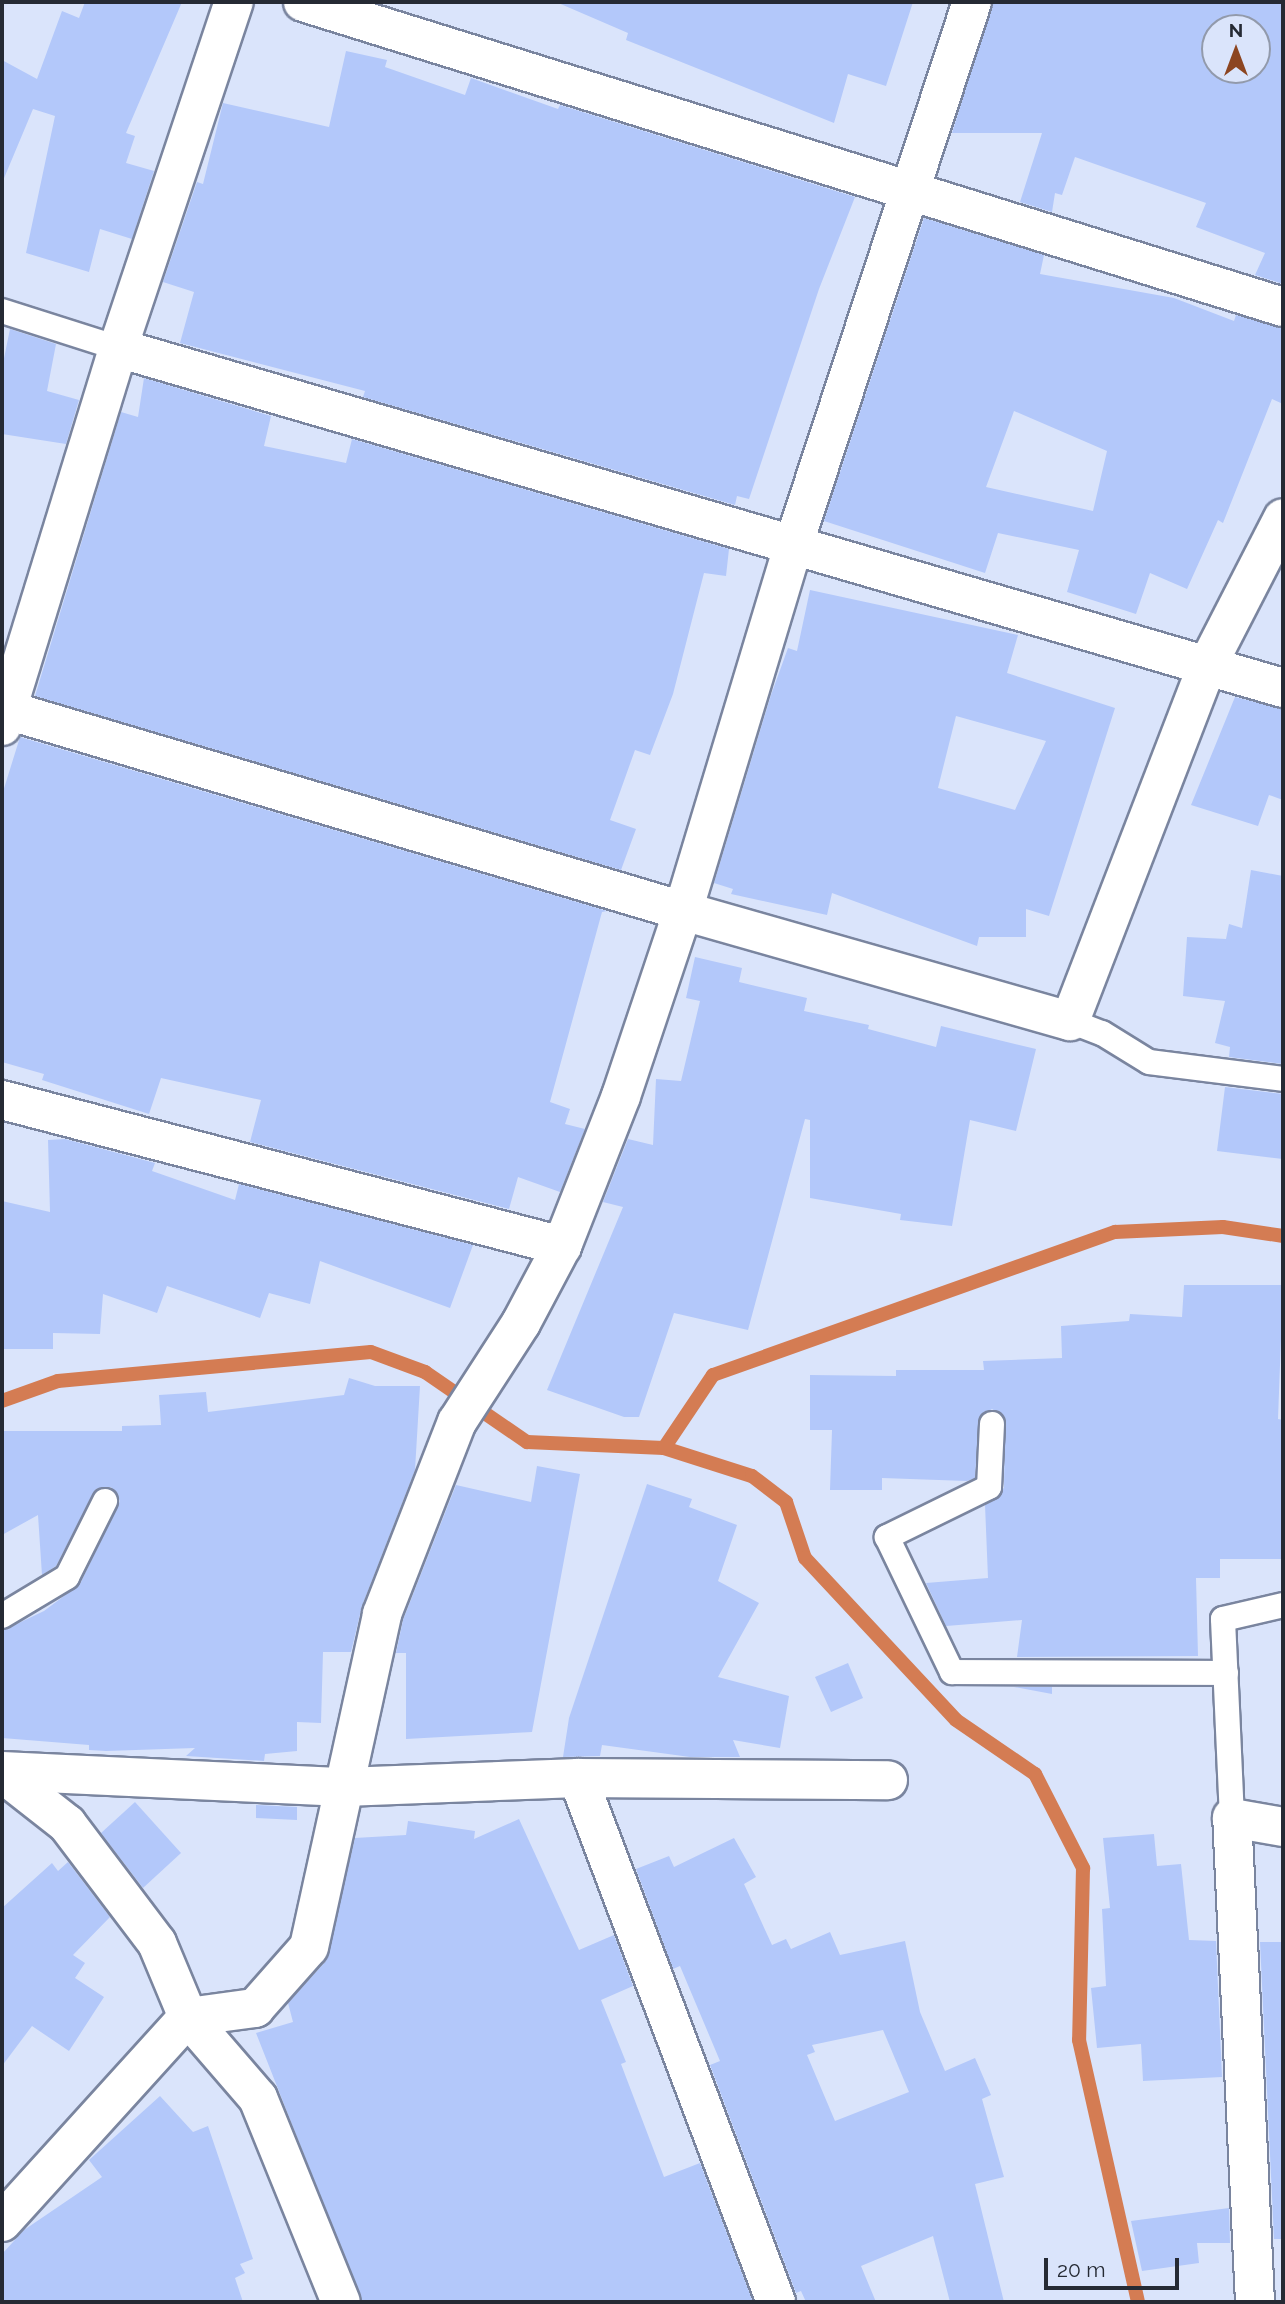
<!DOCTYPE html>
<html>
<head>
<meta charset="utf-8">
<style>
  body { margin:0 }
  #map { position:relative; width:1285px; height:2304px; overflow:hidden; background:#dae4fb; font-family:Raleway,sans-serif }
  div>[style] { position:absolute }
  .stream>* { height:14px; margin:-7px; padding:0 7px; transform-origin:7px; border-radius:7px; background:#d47c53 }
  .building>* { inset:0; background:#b3c8fa }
  .roads { filter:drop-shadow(2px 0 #7a859f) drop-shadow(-2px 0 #7a859f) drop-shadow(0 2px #7a859f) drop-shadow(0 -2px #7a859f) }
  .lane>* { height:24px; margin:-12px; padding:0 12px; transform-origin:12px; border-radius:12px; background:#fff }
  .street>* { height:38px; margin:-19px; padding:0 19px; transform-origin:19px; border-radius:19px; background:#fff }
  span { translate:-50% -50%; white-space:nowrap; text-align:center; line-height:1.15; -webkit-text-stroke:7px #dae4fb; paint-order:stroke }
  .frame { position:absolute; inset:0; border:4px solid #252a34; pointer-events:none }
  .north { position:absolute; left:1201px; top:14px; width:70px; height:70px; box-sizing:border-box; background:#dae4fb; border:2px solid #929aab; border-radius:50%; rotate:0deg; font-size:19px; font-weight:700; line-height:28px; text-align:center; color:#252a34 }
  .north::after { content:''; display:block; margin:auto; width:24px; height:32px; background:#8c4521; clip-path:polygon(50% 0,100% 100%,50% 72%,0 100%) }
  .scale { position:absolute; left:1044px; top:2258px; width:135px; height:32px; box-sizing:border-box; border:4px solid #252a34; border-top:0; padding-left:9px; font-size:21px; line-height:24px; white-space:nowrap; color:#252a34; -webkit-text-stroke:5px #dae4fb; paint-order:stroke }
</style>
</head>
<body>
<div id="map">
  <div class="stream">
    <div style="left:2px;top:1401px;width:59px;rotate:-19.7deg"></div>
    <div style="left:58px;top:1381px;width:314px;rotate:-5.3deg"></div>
    <div style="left:371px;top:1352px;width:58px;rotate:20.3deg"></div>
    <div style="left:425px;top:1372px;width:124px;rotate:34.5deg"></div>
    <div style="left:527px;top:1442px;width:137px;rotate:2.5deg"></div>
    <div style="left:664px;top:1448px;width:92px;rotate:17.7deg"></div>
    <div style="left:752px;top:1476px;width:43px;rotate:37.4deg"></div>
    <div style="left:786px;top:1502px;width:59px;rotate:71.3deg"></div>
    <div style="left:805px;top:1558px;width:221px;rotate:47deg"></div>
    <div style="left:956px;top:1720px;width:96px;rotate:34.4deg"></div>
    <div style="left:1035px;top:1774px;width:106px;rotate:62.9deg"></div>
    <div style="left:1083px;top:1868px;width:172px;rotate:91.3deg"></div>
    <div style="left:1079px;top:2040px;width:269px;rotate:77.3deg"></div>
    <div style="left:664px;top:1448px;width:88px;rotate:-56.1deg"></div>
    <div style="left:713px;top:1375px;width:427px;rotate:-19.6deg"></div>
    <div style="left:1115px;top:1232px;width:108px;rotate:-2.7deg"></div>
    <div style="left:1223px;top:1227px;width:61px;rotate:8.5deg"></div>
  </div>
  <div class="building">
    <div style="clip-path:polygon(85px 2px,182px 2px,126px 133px,135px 136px,126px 163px,154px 171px,132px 239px,100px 229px,89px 272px,26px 253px,55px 116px,33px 109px,2px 183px,2px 60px,37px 79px,62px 11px,79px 18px)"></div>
    <div style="clip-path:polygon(556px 2px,913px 2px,886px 86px,848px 74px,834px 123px,626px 40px,628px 33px)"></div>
    <div style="clip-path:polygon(evenodd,993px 2px,1283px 2px,1283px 284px,1255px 275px,1265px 253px,1196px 227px,1206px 203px,1075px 157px,1062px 195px,1055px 193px,1052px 212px,1020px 202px,1042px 133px,952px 133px,993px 2px,1215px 28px,1257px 28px,1257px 70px,1215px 70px,1215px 28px)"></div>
    <div style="clip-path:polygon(346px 51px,387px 60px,385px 67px,465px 95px,471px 78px,558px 109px,560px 105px,855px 197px,819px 289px,749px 499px,737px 496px,735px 505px,363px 397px,365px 391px,180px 343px,194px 292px,163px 282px,197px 182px,203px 184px,223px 103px,329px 127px)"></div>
    <div style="clip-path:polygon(evenodd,924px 218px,1044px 255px,1040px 274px,1174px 298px,1234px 321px,1236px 315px,1283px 328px,1283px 404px,1272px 399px,1223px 523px,1218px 520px,1187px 589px,1150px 573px,1136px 614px,1067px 592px,1079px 550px,998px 533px,985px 573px,824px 521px,924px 218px,1014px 411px,1107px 451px,1093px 511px,986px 487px,1014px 411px)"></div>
    <div style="clip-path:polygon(10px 329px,56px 344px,47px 391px,79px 400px,66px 444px,2px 434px,2px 368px)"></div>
    <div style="clip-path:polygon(144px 378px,271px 416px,264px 446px,346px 463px,352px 439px,729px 549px,726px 576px,704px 573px,673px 694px,650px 755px,635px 750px,610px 820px,636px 829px,621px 870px,35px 696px,121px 412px,138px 417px)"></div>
    <div style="clip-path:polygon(evenodd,810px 590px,1018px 635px,1007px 673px,1115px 708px,1049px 916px,1026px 909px,1026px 937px,979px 937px,977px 946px,832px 893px,827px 915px,731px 894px,733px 889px,714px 883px,771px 695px,788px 648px,797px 651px,810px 590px,956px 716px,1046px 741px,1015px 810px,938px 788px,956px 716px)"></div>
    <div style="clip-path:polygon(1235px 697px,1283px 709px,1283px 800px,1269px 795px,1258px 826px,1191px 805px)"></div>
    <div style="clip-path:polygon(20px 737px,607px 911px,602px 912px,550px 1102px,570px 1109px,565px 1124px,585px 1129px,560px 1192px,518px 1177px,509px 1209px,250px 1142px,261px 1100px,161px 1078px,149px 1114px,42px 1080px,44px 1074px,2px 1062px,2px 795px)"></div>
    <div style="clip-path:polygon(1251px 870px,1283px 876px,1283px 1064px,1229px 1057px,1230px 1047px,1215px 1043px,1225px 1001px,1183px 996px,1187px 937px,1226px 939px,1229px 924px,1242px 928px)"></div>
    <div style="clip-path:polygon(695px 957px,742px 968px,739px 982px,807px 998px,804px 1011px,869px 1025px,868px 1029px,936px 1047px,941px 1026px,1036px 1049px,1016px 1131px,970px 1120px,952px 1226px,900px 1220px,901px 1214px,810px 1198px,810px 1120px,805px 1119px,748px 1330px,674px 1313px,639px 1417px,624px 1417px,547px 1390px,623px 1207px,603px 1202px,628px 1139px,653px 1145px,656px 1079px,681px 1081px,700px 1001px,686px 998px)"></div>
    <div style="clip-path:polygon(1225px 1087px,1283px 1094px,1283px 1159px,1217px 1151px)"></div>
    <div style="clip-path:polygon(65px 1139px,155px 1163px,152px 1171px,235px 1200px,239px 1184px,473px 1245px,450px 1308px,320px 1261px,310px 1304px,269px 1293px,260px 1318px,167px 1286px,157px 1313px,103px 1294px,100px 1334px,53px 1333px,53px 1349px,2px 1349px,2px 1201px,50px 1212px,48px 1140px)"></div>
    <div style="clip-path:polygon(1184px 1285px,1283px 1285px,1278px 1419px,1283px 1420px,1283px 1559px,1220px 1559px,1220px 1578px,1196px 1578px,1198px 1656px,1017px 1657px,1022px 1620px,946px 1626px,926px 1583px,988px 1578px,985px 1505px,1004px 1488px,1005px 1417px,992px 1409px,979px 1417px,975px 1478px,967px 1481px,882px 1478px,882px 1490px,830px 1490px,832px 1430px,810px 1430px,810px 1375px,896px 1376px,896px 1370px,984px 1370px,983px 1361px,1062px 1358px,1061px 1326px,1129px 1321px,1130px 1314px,1182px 1317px)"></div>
    <div style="clip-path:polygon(349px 1378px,375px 1386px,420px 1386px,415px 1470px,362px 1606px,351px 1652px,323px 1652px,321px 1723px,297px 1722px,297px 1751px,265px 1754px,264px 1761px,186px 1756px,195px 1748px,106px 1751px,89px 1750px,89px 1745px,2px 1738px,2px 1631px,44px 1611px,80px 1584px,120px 1501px,111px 1487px,96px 1489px,56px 1566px,42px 1575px,38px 1515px,2px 1535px,2px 1431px,122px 1431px,122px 1426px,161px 1425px,159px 1395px,206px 1392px,208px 1412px,344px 1395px)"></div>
    <div style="clip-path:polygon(537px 1466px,580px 1474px,532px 1732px,406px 1739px,406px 1653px,396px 1653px,403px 1620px,456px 1485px,531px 1502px)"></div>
    <div style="clip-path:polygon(647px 1484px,692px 1499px,689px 1507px,737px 1525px,718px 1581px,759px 1603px,718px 1677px,789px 1696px,780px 1748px,733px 1740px,740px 1757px,690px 1757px,602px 1745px,600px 1756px,563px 1757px,569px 1718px)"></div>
    <div style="clip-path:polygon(848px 1663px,863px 1698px,831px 1712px,815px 1677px)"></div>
    <div style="clip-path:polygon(1014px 1687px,1052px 1687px,1052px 1694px)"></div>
    <div style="clip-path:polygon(135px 1802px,181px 1853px,143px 1888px,101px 1833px)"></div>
    <div style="clip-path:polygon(256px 1805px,297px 1807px,297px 1820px,256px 1818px)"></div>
    <div style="clip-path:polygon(519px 1819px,579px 1950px,614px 1935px,633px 1986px,601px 2000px,626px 2062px,621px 2064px,664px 2177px,700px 2163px,753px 2302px,362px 2302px,256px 2033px,293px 2022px,288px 2003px,326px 1961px,355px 1838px,406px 1835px,408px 1821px,475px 1831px,474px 1839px)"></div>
    <div style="clip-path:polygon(1154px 1834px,1157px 1866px,1181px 1864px,1189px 1940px,1216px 1941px,1222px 2077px,1143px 2081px,1141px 2044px,1097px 2048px,1091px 1988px,1106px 1986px,1102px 1909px,1110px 1908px,1103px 1838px)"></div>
    <div style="clip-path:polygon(evenodd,734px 1838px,756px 1877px,744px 1884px,772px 1945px,786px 1939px,791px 1949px,830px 1932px,840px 1955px,905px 1941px,920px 2012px,945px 2071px,975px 2058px,991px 2095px,982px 2099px,1004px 2177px,975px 2184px,1004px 2302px,950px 2302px,933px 2236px,861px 2266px,876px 2302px,806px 2302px,801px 2291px,796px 2293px,710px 2065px,720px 2061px,680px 1966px,673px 1969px,636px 1869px,669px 1856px,674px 1867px,734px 1838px,883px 2030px,909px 2092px,835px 2121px,807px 2055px,815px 2052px,812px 2045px,883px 2030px)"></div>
    <div style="clip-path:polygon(68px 1862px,110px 1917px,73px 1955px,85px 1963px,75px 1978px,104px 1997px,69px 2051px,32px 2026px,2px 2066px,2px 1908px,52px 1863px,58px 1871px)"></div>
    <div style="clip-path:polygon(1260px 1942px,1283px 1942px,1283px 2239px,1274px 2239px)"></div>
    <div style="clip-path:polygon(160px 2096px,193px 2132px,208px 2126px,253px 2259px,240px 2264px,245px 2273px,235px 2278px,243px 2302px,2px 2302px,2px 2254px,24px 2230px,102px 2177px,89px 2160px)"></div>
    <div style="clip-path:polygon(1229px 2208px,1230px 2243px,1197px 2243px,1199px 2263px,1142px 2271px,1131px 2221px)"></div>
  </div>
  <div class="roads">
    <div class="lane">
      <div style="left:2px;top:311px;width:122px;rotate:17.7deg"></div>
      <div style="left:1070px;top:1021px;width:34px;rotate:21deg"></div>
      <div style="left:1102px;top:1033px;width:55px;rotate:31.7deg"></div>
      <div style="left:1149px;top:1062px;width:135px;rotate:7.2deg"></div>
      <div style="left:992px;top:1424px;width:63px;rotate:92.7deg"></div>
      <div style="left:989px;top:1487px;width:114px;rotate:153.9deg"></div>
      <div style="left:887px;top:1537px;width:150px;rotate:64.3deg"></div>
      <div style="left:952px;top:1672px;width:274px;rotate:0.2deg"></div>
      <div style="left:2px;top:1616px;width:76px;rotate:-31deg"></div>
      <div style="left:67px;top:1577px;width:85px;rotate:-63.4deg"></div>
      <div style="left:1232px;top:1818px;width:199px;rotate:-92.6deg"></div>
      <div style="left:1223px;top:1619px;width:62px;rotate:-13.1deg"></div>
    </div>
    <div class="street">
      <div style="left:303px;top:2px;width:1026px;rotate:17.29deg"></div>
      <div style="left:118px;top:348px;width:1214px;rotate:16.27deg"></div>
      <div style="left:7px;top:710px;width:705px;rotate:16.56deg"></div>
      <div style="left:683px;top:911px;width:402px;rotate:15.9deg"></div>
      <div style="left:1070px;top:1021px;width:381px;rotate:-68.9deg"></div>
      <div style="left:1207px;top:666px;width:166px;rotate:-62.8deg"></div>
      <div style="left:2px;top:726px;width:395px;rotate:-72.9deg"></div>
      <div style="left:118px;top:348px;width:365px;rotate:-71.5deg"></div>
      <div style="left:2px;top:1100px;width:579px;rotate:14.61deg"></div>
      <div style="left:2px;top:1771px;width:342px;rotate:2.7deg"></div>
      <div style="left:344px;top:1787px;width:234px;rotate:-2.2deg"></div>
      <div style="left:578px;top:1778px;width:310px;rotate:0.4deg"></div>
      <div style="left:2px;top:1773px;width:83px;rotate:38.1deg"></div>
      <div style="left:67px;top:1824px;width:149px;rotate:52.9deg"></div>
      <div style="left:157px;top:1943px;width:80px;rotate:67.3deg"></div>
      <div style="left:188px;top:2017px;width:107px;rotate:49.2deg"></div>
      <div style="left:258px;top:2098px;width:220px;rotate:67.9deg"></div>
      <div style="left:578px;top:1778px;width:560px;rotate:69.3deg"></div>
      <div style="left:2px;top:2222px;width:277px;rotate:-47.8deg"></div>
      <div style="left:188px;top:2017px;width:68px;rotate:-7.7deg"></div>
      <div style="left:255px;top:2008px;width:81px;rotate:-48.5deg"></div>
      <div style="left:309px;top:1947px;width:341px;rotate:-77.6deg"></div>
      <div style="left:382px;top:1614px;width:206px;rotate:-68.7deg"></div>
      <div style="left:457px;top:1422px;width:118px;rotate:-57.1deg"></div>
      <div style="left:521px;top:1323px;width:87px;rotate:-62deg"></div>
      <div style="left:562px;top:1246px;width:161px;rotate:-68.5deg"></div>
      <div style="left:621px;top:1096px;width:195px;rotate:-71.5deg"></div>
      <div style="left:683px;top:911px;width:381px;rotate:-73.2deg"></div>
      <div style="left:793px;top:546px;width:573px;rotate:-71.79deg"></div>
      <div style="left:1255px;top:2302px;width:485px;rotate:-92.7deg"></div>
      <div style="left:1232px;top:1818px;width:52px;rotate:10deg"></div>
    </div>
  </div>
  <div class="frame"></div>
  <div class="north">N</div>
  <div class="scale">20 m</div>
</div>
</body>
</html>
